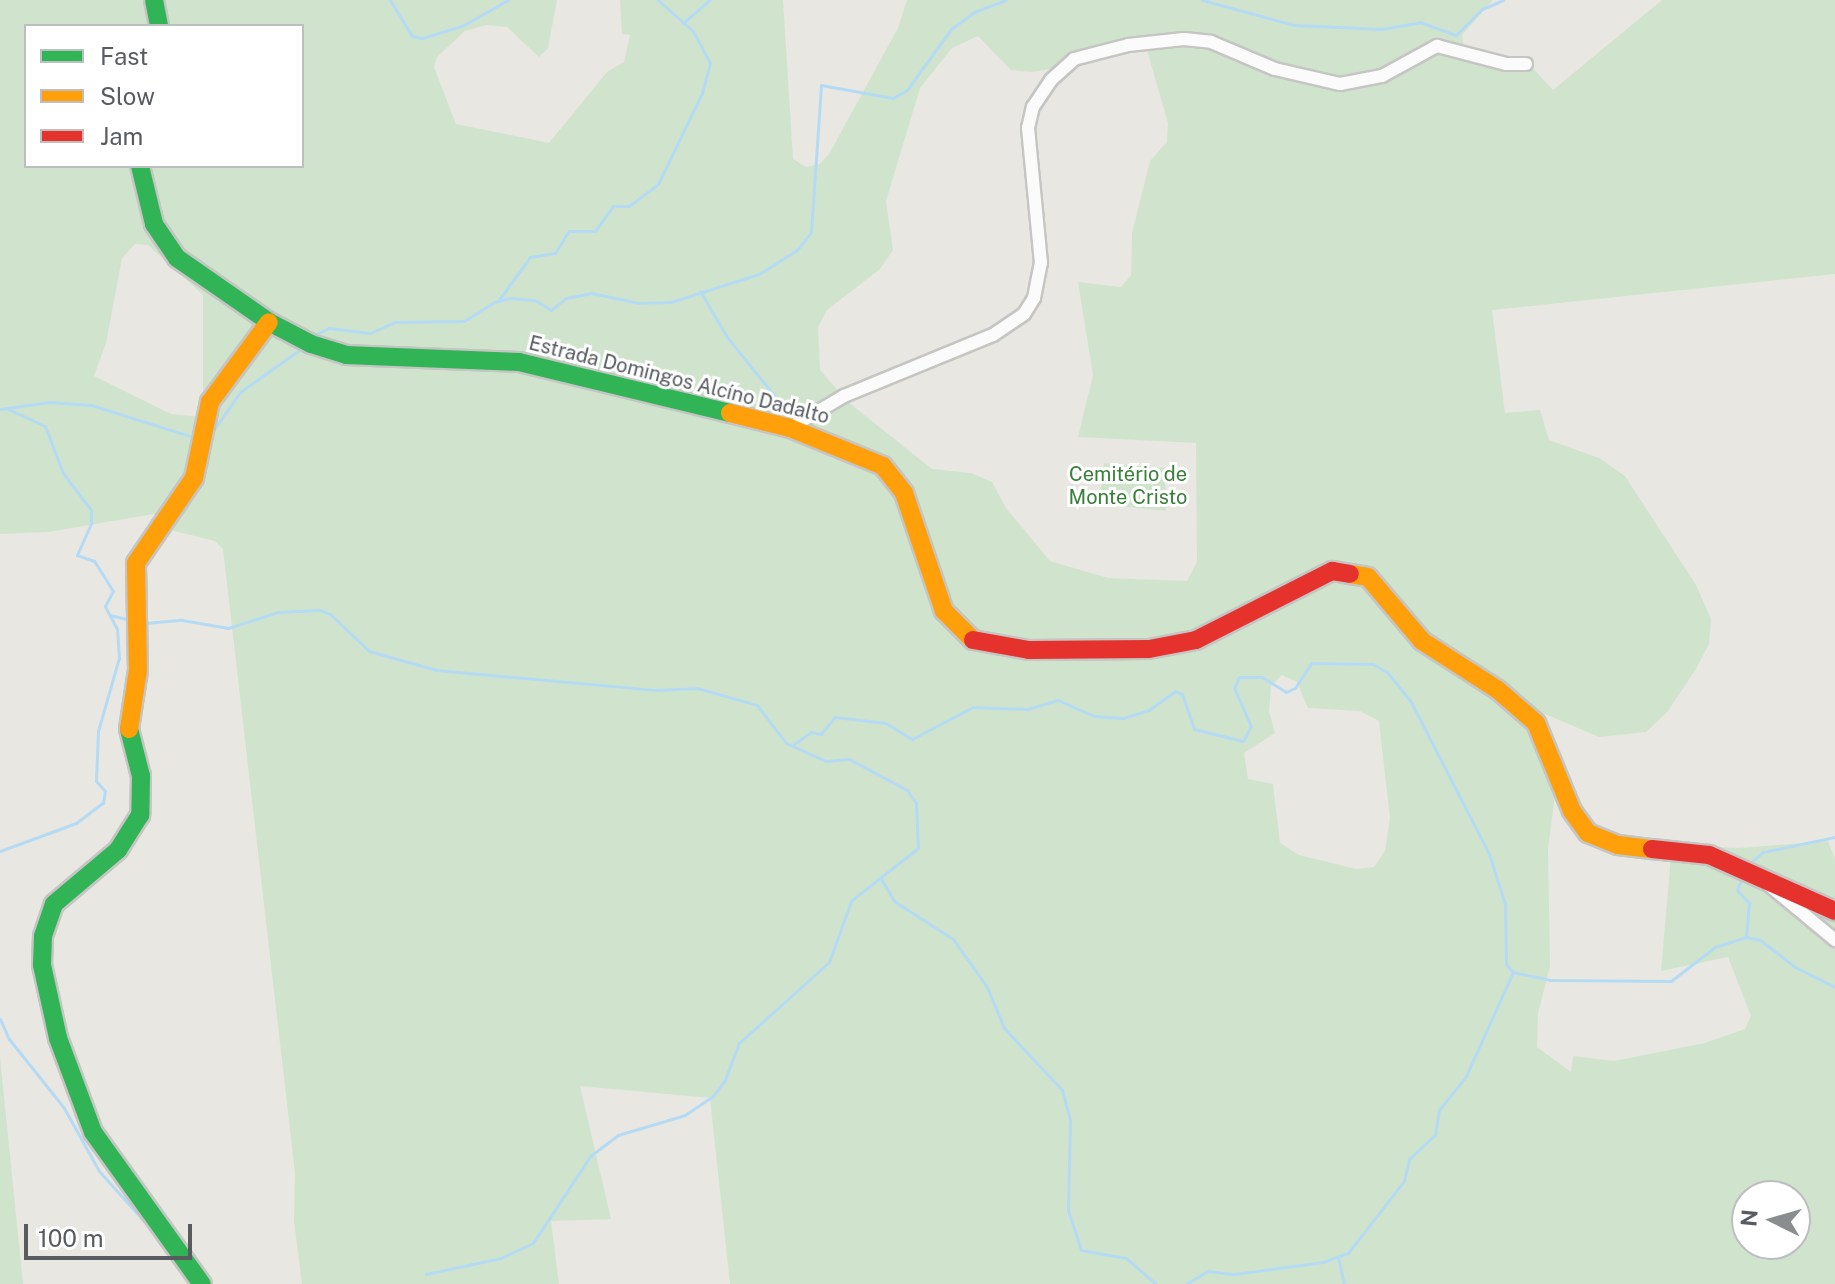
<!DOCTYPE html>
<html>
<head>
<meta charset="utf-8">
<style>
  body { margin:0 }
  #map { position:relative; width:1835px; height:1284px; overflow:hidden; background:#e8e7e2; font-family:"Public Sans",sans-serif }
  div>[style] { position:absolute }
  .green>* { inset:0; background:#d0e4cd }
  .stream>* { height:3px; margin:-1.5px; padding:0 1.5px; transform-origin:1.5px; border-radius:1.5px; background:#b5dbf4 }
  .roads { filter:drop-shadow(2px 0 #c5c5c4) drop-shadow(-2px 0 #c5c5c4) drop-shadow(0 2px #c5c5c4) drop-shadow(0 -2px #c5c5c4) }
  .street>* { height:12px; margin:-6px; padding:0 6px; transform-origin:6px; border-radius:6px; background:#fcfbfb }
  .fast>* { height:18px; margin:-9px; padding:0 9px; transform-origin:9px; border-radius:9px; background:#30b455 }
  .slow>* { height:18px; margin:-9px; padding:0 9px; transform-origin:9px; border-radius:9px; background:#ff9f0a }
  .jam>* { height:18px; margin:-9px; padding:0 9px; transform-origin:9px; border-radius:9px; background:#e5322d }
  span { translate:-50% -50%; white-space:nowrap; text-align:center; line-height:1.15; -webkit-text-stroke:6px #fff; paint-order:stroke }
  .street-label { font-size:20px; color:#585c60 }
  .park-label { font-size:20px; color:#378038 }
  .legend { position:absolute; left:24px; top:24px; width:280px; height:144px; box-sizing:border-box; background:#fff; border:2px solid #bcbebf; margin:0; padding:10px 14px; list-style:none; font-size:24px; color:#585c60 }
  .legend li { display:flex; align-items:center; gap:16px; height:40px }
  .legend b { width:40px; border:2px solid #bcbebf }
  .north { position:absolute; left:1731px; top:1180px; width:80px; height:80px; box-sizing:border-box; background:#fff; border:2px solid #bcbebf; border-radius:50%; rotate:275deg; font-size:22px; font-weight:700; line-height:32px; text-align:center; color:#585c60 }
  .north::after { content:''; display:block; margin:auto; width:28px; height:36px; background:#8a8d8e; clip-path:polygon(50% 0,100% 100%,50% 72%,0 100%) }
  .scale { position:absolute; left:24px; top:1224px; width:168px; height:36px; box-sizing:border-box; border:4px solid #585c60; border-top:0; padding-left:10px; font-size:24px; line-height:28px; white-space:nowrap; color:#585c60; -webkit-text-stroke:6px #fff; paint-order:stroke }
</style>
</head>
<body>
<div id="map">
  <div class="green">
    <div style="clip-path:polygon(evenodd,0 0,557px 0,548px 48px,539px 57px,507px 27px,486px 25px,465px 31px,437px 57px,434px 67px,456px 124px,549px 143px,607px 72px,624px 62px,630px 35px,622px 34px,620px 0,783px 0,793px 159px,806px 167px,820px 164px,829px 154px,898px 28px,907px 0,1493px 0,1462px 35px,1466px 58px,1494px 69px,1515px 69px,1526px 61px,1553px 90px,1662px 0,1835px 0,1835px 274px,1492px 310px,1505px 413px,1540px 410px,1549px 440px,1599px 458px,1625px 476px,1696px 585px,1711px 619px,1709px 644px,1696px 669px,1668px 711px,1646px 732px,1599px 737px,1545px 714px,1536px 716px,1556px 787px,1548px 849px,1550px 967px,1538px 1013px,1537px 1047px,1571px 1072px,1573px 1056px,1614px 1061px,1705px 1043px,1745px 1029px,1751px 1016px,1728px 957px,1661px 971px,1672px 845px,1739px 848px,1828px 841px,1835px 859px,1835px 1284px,730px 1284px,710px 1098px,580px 1086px,611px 1219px,551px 1221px,559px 1284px,302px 1284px,294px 1221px,295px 1173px,223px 549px,215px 541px,170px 530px,168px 520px,154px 514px,48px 532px,0 534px,0 0,26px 26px,302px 26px,302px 166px,26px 166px,26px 26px,0 0,978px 36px,1011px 70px,1033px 72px,1147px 50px,1168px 123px,1167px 142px,1150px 161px,1132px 233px,1131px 275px,1121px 287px,1078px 282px,1093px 375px,1078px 437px,1196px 443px,1197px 562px,1187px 581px,1108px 578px,1050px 561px,1006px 508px,992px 482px,971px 473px,932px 469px,848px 402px,820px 370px,818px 327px,827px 310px,880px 269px,893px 250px,886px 201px,920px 88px,952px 48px,978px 36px,0 0,135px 244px,148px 245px,203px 295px,203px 417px,171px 414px,94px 376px,106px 343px,122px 258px,135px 244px,0 0,1282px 675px,1297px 682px,1308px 708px,1360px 711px,1379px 721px,1390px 818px,1385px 851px,1374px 867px,1356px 869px,1299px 855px,1280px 843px,1273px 784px,1248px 779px,1244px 753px,1275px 733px,1269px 711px,1271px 686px,1282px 675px,0 0,1747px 1196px,1795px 1196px,1795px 1244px,1747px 1244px,1747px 1196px)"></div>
    <div style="clip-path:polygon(1104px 463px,1165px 468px,1166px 511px,1099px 504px)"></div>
    <div style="clip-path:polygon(0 1057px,23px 1284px,0 1284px)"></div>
  </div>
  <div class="stream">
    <div style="left:390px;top:0;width:42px;rotate:58.6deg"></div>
    <div style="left:412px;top:36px;width:10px;rotate:11deg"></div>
    <div style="left:422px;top:38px;width:42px;rotate:-16.7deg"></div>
    <div style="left:462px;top:26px;width:53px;rotate:-29.5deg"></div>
    <div style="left:1202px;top:0;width:95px;rotate:15.2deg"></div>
    <div style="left:1294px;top:25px;width:88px;rotate:2.6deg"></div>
    <div style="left:1382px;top:29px;width:39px;rotate:-10deg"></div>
    <div style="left:1420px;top:22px;width:38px;rotate:20deg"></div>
    <div style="left:1456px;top:35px;width:37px;rotate:-45deg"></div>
    <div style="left:1482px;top:9px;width:23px;rotate:-23deg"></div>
    <div style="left:683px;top:23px;width:35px;rotate:-41deg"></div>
    <div style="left:700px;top:291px;width:53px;rotate:59.6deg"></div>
    <div style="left:727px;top:337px;width:102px;rotate:51deg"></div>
    <div style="left:498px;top:301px;width:54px;rotate:-54deg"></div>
    <div style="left:530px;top:257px;width:25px;rotate:-9deg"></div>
    <div style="left:555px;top:253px;width:26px;rotate:-58deg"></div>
    <div style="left:569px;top:231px;width:26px"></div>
    <div style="left:595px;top:231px;width:31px;rotate:-54deg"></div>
    <div style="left:613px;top:206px;width:16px"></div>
    <div style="left:629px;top:206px;width:36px;rotate:-37deg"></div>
    <div style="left:658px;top:184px;width:101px;rotate:-64.2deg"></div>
    <div style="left:702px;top:93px;width:31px;rotate:-75deg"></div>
    <div style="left:710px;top:63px;width:36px;rotate:-118deg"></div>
    <div style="left:693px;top:31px;width:47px;rotate:-138.5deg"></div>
    <div style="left:312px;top:336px;width:19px;rotate:-25deg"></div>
    <div style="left:329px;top:328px;width:41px;rotate:7deg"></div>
    <div style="left:370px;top:333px;width:27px;rotate:-24deg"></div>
    <div style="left:395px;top:322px;width:69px;rotate:-0.8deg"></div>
    <div style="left:464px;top:321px;width:36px;rotate:-32deg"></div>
    <div style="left:494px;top:302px;width:16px;rotate:-14deg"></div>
    <div style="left:510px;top:298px;width:25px;rotate:5deg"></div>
    <div style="left:535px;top:300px;width:19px;rotate:32deg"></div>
    <div style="left:551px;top:310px;width:19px;rotate:-39deg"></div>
    <div style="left:566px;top:298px;width:25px;rotate:-11deg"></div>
    <div style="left:591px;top:293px;width:49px;rotate:11.8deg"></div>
    <div style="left:639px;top:303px;width:32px;rotate:-2deg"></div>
    <div style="left:671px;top:302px;width:92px;rotate:-17.7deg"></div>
    <div style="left:759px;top:274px;width:45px;rotate:-32.3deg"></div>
    <div style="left:797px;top:250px;width:23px;rotate:-52deg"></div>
    <div style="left:811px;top:232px;width:147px;rotate:-86.1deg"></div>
    <div style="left:821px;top:85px;width:73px;rotate:10.2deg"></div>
    <div style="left:893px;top:98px;width:16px;rotate:-30deg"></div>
    <div style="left:907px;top:90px;width:75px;rotate:-54.2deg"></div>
    <div style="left:951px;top:29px;width:29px;rotate:-36deg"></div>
    <div style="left:974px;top:12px;width:34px;rotate:-21deg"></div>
    <div style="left:0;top:409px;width:50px;rotate:-8deg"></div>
    <div style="left:50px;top:402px;width:41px;rotate:4.2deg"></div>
    <div style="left:91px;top:405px;width:110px;rotate:17.4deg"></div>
    <div style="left:213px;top:431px;width:47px;rotate:-55.3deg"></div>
    <div style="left:240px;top:392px;width:76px;rotate:-35.4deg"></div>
    <div style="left:110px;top:615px;width:21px;rotate:14deg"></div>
    <div style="left:145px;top:623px;width:37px;rotate:-5deg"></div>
    <div style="left:182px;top:620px;width:47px;rotate:9.9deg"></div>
    <div style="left:228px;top:628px;width:52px;rotate:-17.7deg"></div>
    <div style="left:278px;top:612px;width:42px;rotate:-2.7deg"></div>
    <div style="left:320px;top:610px;width:11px;rotate:22deg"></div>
    <div style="left:330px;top:614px;width:54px;rotate:43.5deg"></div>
    <div style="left:369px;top:651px;width:70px;rotate:15.8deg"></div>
    <div style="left:436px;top:670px;width:222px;rotate:5.2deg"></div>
    <div style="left:657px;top:690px;width:40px;rotate:-2.9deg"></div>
    <div style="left:697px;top:688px;width:62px;rotate:15.8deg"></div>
    <div style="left:757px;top:705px;width:48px;rotate:52.7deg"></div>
    <div style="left:786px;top:743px;width:44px;rotate:24.2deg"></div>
    <div style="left:826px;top:761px;width:23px;rotate:-5deg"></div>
    <div style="left:849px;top:759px;width:66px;rotate:28.1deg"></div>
    <div style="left:907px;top:790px;width:16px;rotate:55deg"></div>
    <div style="left:916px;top:803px;width:45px;rotate:87.5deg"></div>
    <div style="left:918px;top:848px;width:85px;rotate:141.7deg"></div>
    <div style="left:851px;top:901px;width:65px;rotate:109.8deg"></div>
    <div style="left:829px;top:962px;width:121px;rotate:138deg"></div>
    <div style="left:739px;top:1043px;width:40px;rotate:111deg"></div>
    <div style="left:725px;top:1080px;width:20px;rotate:127deg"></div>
    <div style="left:713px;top:1096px;width:34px;rotate:146deg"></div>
    <div style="left:685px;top:1115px;width:70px;rotate:163.4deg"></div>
    <div style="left:618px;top:1135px;width:34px;rotate:143deg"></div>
    <div style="left:591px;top:1155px;width:105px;rotate:123.4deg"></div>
    <div style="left:533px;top:1243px;width:35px;rotate:155deg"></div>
    <div style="left:501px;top:1258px;width:77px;rotate:168deg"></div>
    <div style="left:794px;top:744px;width:21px;rotate:-35deg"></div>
    <div style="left:811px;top:732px;width:10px;rotate:11deg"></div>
    <div style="left:821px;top:734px;width:22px;rotate:-51deg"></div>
    <div style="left:835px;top:717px;width:51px;rotate:6.7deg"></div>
    <div style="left:886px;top:723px;width:31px;rotate:32deg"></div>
    <div style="left:912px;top:739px;width:69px;rotate:-27.7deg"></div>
    <div style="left:973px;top:707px;width:55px;rotate:2.1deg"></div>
    <div style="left:1028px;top:709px;width:31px;rotate:-17deg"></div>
    <div style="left:1058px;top:700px;width:39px;rotate:24deg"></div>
    <div style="left:1094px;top:716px;width:29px;rotate:4deg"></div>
    <div style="left:1123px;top:718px;width:27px;rotate:-17deg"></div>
    <div style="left:1149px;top:710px;width:32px;rotate:-36deg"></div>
    <div style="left:1175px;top:691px;width:8px;rotate:23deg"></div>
    <div style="left:1182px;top:694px;width:37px;rotate:71deg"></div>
    <div style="left:1194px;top:729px;width:50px;rotate:13.8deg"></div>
    <div style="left:1243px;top:741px;width:17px;rotate:-62deg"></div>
    <div style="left:1251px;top:726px;width:42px;rotate:-114.1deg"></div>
    <div style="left:1234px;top:688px;width:12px;rotate:-66deg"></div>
    <div style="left:1239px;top:677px;width:23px"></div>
    <div style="left:1262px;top:677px;width:28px;rotate:32deg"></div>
    <div style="left:1286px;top:692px;width:10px;rotate:-24deg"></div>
    <div style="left:1295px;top:688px;width:30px;rotate:-57deg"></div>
    <div style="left:1311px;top:663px;width:62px;rotate:0.9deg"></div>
    <div style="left:1373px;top:664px;width:16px;rotate:30deg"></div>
    <div style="left:1387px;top:672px;width:36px;rotate:51deg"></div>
    <div style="left:1410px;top:700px;width:173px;rotate:62.8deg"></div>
    <div style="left:1489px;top:854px;width:52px;rotate:72.3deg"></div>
    <div style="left:1505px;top:904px;width:60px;rotate:89deg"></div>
    <div style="left:1506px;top:964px;width:11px;rotate:49deg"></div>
    <div style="left:1513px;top:972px;width:38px;rotate:12deg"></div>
    <div style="left:1550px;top:980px;width:121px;rotate:0.5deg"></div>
    <div style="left:1671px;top:981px;width:56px;rotate:-37.7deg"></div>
    <div style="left:1715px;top:947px;width:33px;rotate:-18deg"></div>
    <div style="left:1746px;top:937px;width:14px;rotate:12deg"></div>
    <div style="left:1760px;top:940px;width:44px;rotate:37.6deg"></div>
    <div style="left:1795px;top:967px;width:45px;rotate:26.6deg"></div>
    <div style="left:0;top:851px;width:81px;rotate:-20.2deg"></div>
    <div style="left:76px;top:823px;width:34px;rotate:-37deg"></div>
    <div style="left:103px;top:803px;width:12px;rotate:-81deg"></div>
    <div style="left:105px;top:791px;width:13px;rotate:-132deg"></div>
    <div style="left:96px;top:781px;width:50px;rotate:-87.7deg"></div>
    <div style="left:98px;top:731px;width:76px;rotate:-74deg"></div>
    <div style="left:119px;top:658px;width:29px;rotate:-94deg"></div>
    <div style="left:117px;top:629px;width:26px;rotate:-118deg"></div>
    <div style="left:105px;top:606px;width:17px;rotate:-62deg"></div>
    <div style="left:113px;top:591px;width:36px;rotate:-122deg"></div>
    <div style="left:94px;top:561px;width:18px;rotate:-161deg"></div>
    <div style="left:77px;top:555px;width:34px;rotate:-66deg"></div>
    <div style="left:91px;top:524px;width:14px;rotate:-90deg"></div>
    <div style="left:91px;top:510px;width:46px;rotate:-127.1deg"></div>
    <div style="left:63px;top:473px;width:50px;rotate:-111deg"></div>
    <div style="left:45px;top:426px;width:41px;rotate:-155.3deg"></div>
    <div style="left:1746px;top:866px;width:22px;rotate:-39deg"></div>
    <div style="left:1763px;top:852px;width:74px;rotate:-11.8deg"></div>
    <div style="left:1742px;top:877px;width:14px;rotate:111deg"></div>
    <div style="left:1737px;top:890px;width:18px;rotate:47deg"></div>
    <div style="left:1749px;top:903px;width:32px;rotate:95deg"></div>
    <div style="left:881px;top:879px;width:26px;rotate:59deg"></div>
    <div style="left:894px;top:901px;width:70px;rotate:32.8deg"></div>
    <div style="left:953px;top:939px;width:59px;rotate:54.7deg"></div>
    <div style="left:987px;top:987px;width:44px;rotate:67.5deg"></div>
    <div style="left:1004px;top:1028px;width:85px;rotate:46.9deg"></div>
    <div style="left:1062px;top:1090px;width:31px;rotate:75deg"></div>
    <div style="left:1070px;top:1120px;width:90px;rotate:91.3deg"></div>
    <div style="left:1068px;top:1210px;width:42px;rotate:72deg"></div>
    <div style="left:1081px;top:1250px;width:46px;rotate:10.1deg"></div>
    <div style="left:1126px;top:1258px;width:40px;rotate:41deg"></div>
    <div style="left:0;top:1019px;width:22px;rotate:66deg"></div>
    <div style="left:9px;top:1039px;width:88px;rotate:51.4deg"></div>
    <div style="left:64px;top:1108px;width:72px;rotate:60.9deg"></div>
    <div style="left:99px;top:1171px;width:82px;rotate:48deg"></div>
    <div style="left:1338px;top:1258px;width:27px;rotate:77deg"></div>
    <div style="left:1186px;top:1284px;width:26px;rotate:-31deg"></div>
    <div style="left:1208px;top:1271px;width:26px;rotate:7deg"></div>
    <div style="left:1234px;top:1274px;width:90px;rotate:-7.7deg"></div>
    <div style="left:1323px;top:1262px;width:27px;rotate:-20deg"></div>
    <div style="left:1348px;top:1253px;width:91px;rotate:-52.1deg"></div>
    <div style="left:1404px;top:1181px;width:23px;rotate:-77deg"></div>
    <div style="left:1409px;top:1159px;width:35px;rotate:-43deg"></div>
    <div style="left:1435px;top:1135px;width:25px;rotate:-81deg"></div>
    <div style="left:1439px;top:1110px;width:43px;rotate:-51.5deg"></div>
    <div style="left:1466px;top:1076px;width:114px;rotate:-65.7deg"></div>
  </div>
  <div class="roads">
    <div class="street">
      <div style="left:790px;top:428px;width:63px;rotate:-30.7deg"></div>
      <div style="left:844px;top:396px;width:161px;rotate:-22.3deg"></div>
      <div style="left:993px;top:335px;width:37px;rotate:-34deg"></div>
      <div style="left:1024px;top:314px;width:19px;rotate:-58deg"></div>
      <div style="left:1034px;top:298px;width:36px;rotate:-79deg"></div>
      <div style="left:1041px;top:263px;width:136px;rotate:-95.5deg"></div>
      <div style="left:1028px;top:128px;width:22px;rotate:-77deg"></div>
      <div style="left:1033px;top:107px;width:32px;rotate:-56deg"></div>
      <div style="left:1051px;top:80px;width:31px;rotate:-42deg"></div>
      <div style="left:1074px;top:59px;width:56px;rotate:-14.5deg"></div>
      <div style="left:1128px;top:45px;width:56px;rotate:-6.1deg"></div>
      <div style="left:1184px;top:39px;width:27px;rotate:6deg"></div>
      <div style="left:1211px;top:42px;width:69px;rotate:22.9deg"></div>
      <div style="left:1275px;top:69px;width:67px;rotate:13deg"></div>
      <div style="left:1340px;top:84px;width:43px;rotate:-10.8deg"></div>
      <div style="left:1382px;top:76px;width:63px;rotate:-28.6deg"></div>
      <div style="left:1437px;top:46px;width:71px;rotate:14.6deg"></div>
      <div style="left:1506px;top:64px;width:20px"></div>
      <div style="left:1770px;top:886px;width:85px;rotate:39.7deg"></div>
    </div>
    <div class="fast">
      <div style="left:154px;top:0;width:26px;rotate:79deg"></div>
      <div style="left:140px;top:166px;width:60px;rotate:76.4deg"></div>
      <div style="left:154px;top:224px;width:41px;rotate:55.9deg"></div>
      <div style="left:177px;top:258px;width:112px;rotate:34.8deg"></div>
      <div style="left:269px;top:322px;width:47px;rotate:27.6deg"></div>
      <div style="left:311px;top:344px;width:37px;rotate:17deg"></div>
      <div style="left:346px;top:355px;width:173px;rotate:2.3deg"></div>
      <div style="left:519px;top:362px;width:217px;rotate:13.6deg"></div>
      <div style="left:129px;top:729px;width:49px;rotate:75.7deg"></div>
      <div style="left:141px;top:776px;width:39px;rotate:91deg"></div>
      <div style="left:140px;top:815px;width:41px;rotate:122.2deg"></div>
      <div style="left:118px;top:850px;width:84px;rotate:139.8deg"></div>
      <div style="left:54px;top:904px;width:34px;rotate:109deg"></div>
      <div style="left:43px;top:936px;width:29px;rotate:92deg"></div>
      <div style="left:42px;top:965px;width:75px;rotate:77.6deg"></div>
      <div style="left:58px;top:1038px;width:100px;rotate:69.6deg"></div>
      <div style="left:93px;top:1132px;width:187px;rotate:54.4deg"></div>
    </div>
    <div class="slow">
      <div style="left:730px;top:413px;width:62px;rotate:14deg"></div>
      <div style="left:790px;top:428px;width:100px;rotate:22.2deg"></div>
      <div style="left:883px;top:466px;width:34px;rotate:52deg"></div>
      <div style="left:904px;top:493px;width:125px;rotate:71.3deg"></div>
      <div style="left:944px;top:611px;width:41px;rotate:45deg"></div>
      <div style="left:1350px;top:574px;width:18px;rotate:9deg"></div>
      <div style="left:1368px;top:577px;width:84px;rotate:49.8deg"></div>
      <div style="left:1422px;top:641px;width:90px;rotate:32.8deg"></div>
      <div style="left:1498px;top:690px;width:50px;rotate:41deg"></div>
      <div style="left:1536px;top:723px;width:95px;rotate:67.8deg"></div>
      <div style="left:1572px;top:811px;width:27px;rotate:54deg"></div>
      <div style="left:1588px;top:833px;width:32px;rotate:22deg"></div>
      <div style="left:1618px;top:845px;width:34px;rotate:7deg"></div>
      <div style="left:129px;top:729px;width:60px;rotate:-81.3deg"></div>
      <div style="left:138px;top:670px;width:107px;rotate:-91.1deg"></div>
      <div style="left:136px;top:563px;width:103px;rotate:-55.7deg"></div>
      <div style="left:194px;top:478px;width:78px;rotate:-78.1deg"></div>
      <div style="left:210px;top:402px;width:99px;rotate:-53.6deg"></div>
    </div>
    <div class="jam">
      <div style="left:973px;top:640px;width:57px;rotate:10.1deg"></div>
      <div style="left:1029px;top:650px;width:120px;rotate:-0.5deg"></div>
      <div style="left:1149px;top:649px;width:48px;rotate:-10.8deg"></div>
      <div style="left:1196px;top:640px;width:153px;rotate:-26.9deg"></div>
      <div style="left:1332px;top:571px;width:18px;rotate:9deg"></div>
      <div style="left:1652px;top:849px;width:57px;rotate:6deg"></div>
      <div style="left:1709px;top:855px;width:138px;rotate:24deg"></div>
    </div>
  </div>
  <div class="street-label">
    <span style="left:679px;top:380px;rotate:14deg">Estrada Domingos Alcíno Dadalto</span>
  </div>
  <div class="park-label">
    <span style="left:1128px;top:486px">Cemitério de<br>Monte Cristo</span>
  </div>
  <ul class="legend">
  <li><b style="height:10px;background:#30b455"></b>Fast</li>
  <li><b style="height:10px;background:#ff9f0a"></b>Slow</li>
  <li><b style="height:10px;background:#e5322d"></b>Jam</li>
  </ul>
  <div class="north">N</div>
  <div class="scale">100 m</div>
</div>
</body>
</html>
